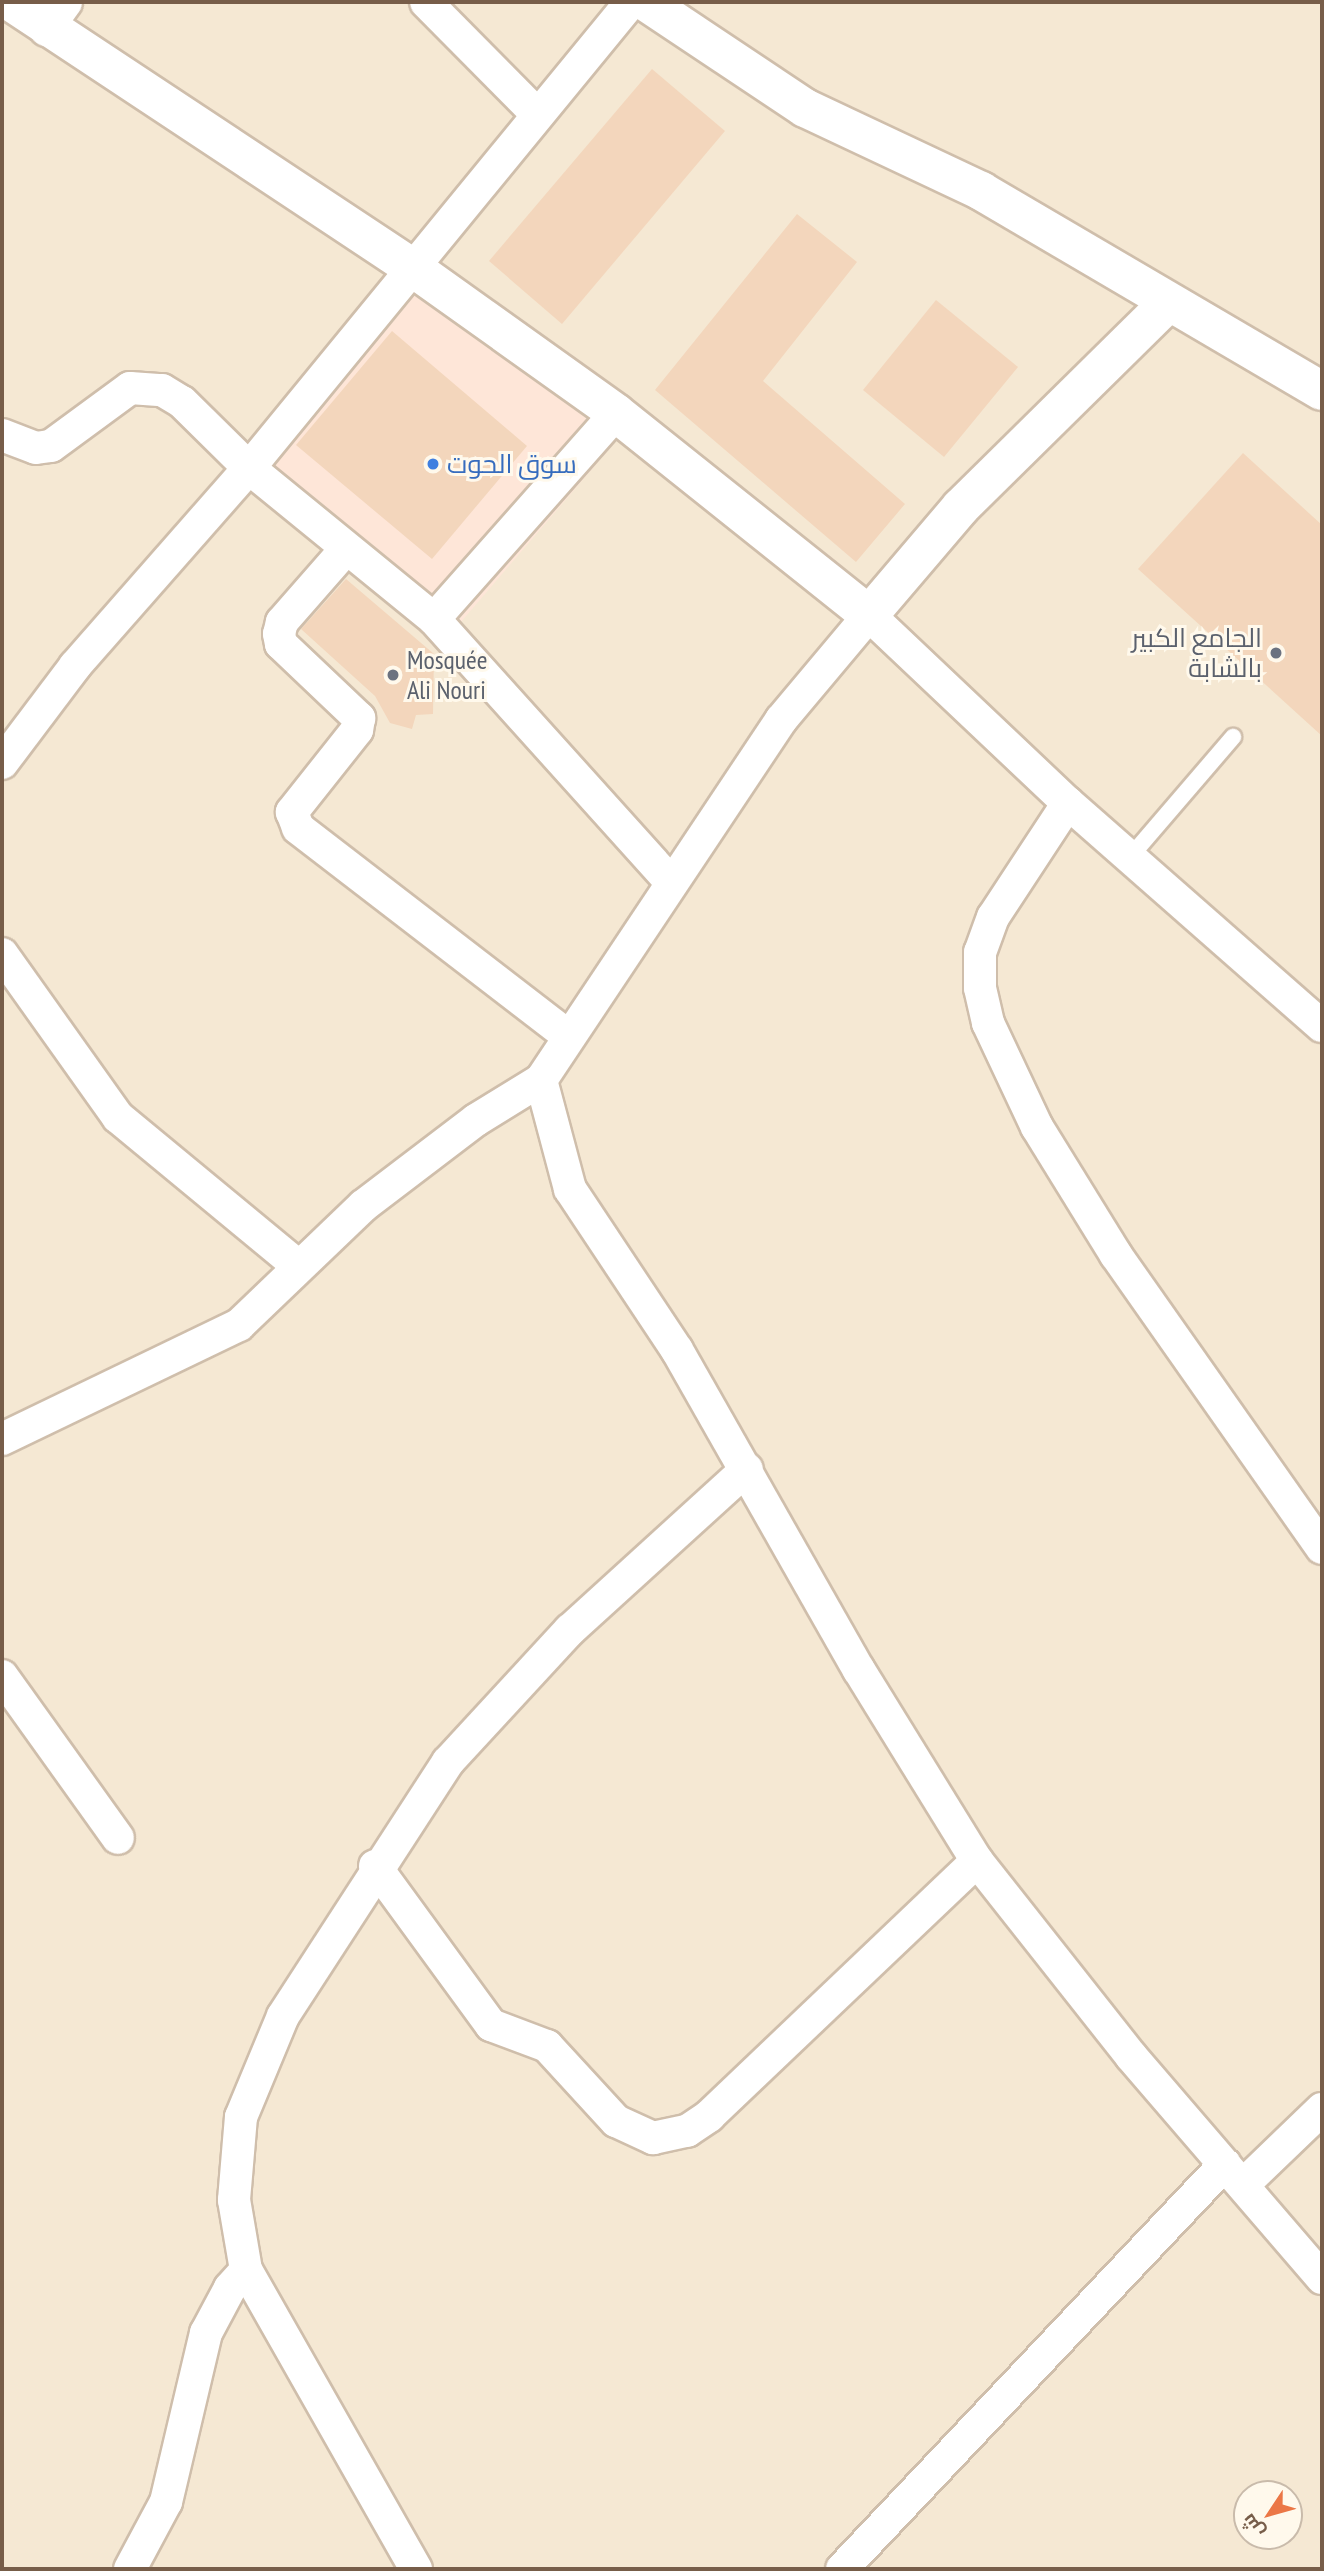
<!DOCTYPE html>
<html>
<head>
<meta charset="utf-8">
<style>
  body { margin:0 }
  #map { position:relative; width:1324px; height:2571px; overflow:hidden; background:#fdf6e5; font-family:"PT Sans Narrow",Cairo,sans-serif }
  div>[style] { position:absolute }
  .residential>* { inset:0; background:#f5e8d3 }
  .commercial>* { inset:0; background:#fee6d8 }
  .building>* { inset:0; background:#f3d6bc }
  .roads { filter:drop-shadow(2px 0 #cfbeab) drop-shadow(-2px 0 #cfbeab) drop-shadow(0 2px #cfbeab) drop-shadow(0 -2px #cfbeab) }
  .lane>* { height:16px; margin:-8px; padding:0 8px; transform-origin:8px; border-radius:8px; background:#fff }
  .street>* { height:32px; margin:-16px; padding:0 16px; transform-origin:16px; border-radius:16px; background:#fff }
  .secondary>* { height:38px; margin:-19px; padding:0 19px; transform-origin:19px; border-radius:19px; background:#fff }
  .dots>* { width:19px; height:19px; translate:-50% -50%; box-sizing:border-box; border:4px solid #fff9ec; border-radius:50% }
  span { translate:-50% -50%; white-space:nowrap; text-align:center; line-height:1.15; -webkit-text-stroke:6px #fff9ec; paint-order:stroke }
  .shop-label { font-size:26px; color:#366cbe }
  .left { translate:0 -50%; text-align:left }
  .worship-label { font-size:26px; color:#5b616d }
  .right { translate:-100% -50%; text-align:right }
  .frame { position:absolute; inset:0; border:4px solid #775d49; pointer-events:none }
  .north { position:absolute; left:1233px; top:2480px; width:70px; height:70px; box-sizing:border-box; background:#fff9ec; border:2px solid #c9bbab; border-radius:50%; rotate:234deg; font-size:19px; font-weight:700; line-height:28px; text-align:center; color:#775d49 }
  .north::after { content:''; display:block; margin:auto; width:24px; height:32px; background:#eb7746; clip-path:polygon(50% 0,100% 100%,50% 72%,0 100%) }
</style>
</head>
<body>
<div id="map">
  <div class="residential">
    <div style="clip-path:polygon(evenodd,2px 2px,1322px 2px,1322px 2569px,2px 2569px,2px 2px,1247px 2494px,1289px 2494px,1289px 2536px,1247px 2536px,1247px 2494px)"></div>
  </div>
  <div class="commercial">
    <div style="clip-path:polygon(413px 292px,617px 440px,442px 644px,250px 488px)"></div>
  </div>
  <div class="building">
    <div style="clip-path:polygon(652px 69px,725px 131px,562px 324px,489px 261px)"></div>
    <div style="clip-path:polygon(797px 214px,857px 262px,763px 381px,905px 504px,856px 562px,655px 390px)"></div>
    <div style="clip-path:polygon(936px 300px,1018px 367px,944px 457px,863px 390px)"></div>
    <div style="clip-path:polygon(392px 331px,527px 446px,432px 559px,296px 445px)"></div>
    <div style="clip-path:polygon(1243px 453px,1322px 525px,1322px 736px,1138px 569px)"></div>
    <div style="clip-path:polygon(346px 579px,434px 654px,433px 714px,416px 715px,412px 729px,390px 723px,375px 696px,301px 629px)"></div>
  </div>
  <div class="roads">
    <div class="lane">
      <div style="left:1131px;top:856px;width:157px;rotate:-49.4deg"></div>
    </div>
    <div class="street">
      <div style="left:426px;top:2px;width:155px;rotate:45.3deg"></div>
      <div style="left:46px;top:30px;width:34px;rotate:-54deg"></div>
      <div style="left:2px;top:435px;width:36px;rotate:21deg"></div>
      <div style="left:36px;top:448px;width:15px;rotate:-8deg"></div>
      <div style="left:51px;top:446px;width:98px;rotate:-36.3deg"></div>
      <div style="left:130px;top:388px;width:32px;rotate:4deg"></div>
      <div style="left:162px;top:390px;width:23px;rotate:31deg"></div>
      <div style="left:182px;top:402px;width:94px;rotate:44.6deg"></div>
      <div style="left:249px;top:468px;width:239px;rotate:39.2deg"></div>
      <div style="left:434px;top:619px;width:355px;rotate:48deg"></div>
      <div style="left:345px;top:550px;width:96px;rotate:131.2deg"></div>
      <div style="left:282px;top:622px;width:12px;rotate:104deg"></div>
      <div style="left:279px;top:634px;width:10px;rotate:79deg"></div>
      <div style="left:281px;top:644px;width:108px;rotate:43.5deg"></div>
      <div style="left:359px;top:718px;width:12px;rotate:99deg"></div>
      <div style="left:357px;top:730px;width:105px;rotate:128.4deg"></div>
      <div style="left:292px;top:812px;width:17px;rotate:69deg"></div>
      <div style="left:298px;top:828px;width:342px;rotate:37.6deg"></div>
      <div style="left:434px;top:619px;width:275px;rotate:-48.5deg"></div>
      <div style="left:2px;top:763px;width:121px;rotate:-53deg"></div>
      <div style="left:75px;top:666px;width:264px;rotate:-48.7deg"></div>
      <div style="left:249px;top:468px;width:603px;rotate:-50.66deg"></div>
      <div style="left:1068px;top:803px;width:136px;rotate:123.3deg"></div>
      <div style="left:993px;top:917px;width:37px;rotate:110deg"></div>
      <div style="left:980px;top:952px;width:36px;rotate:90deg"></div>
      <div style="left:980px;top:988px;width:36px;rotate:77deg"></div>
      <div style="left:988px;top:1023px;width:115px;rotate:64.8deg"></div>
      <div style="left:1037px;top:1127px;width:150px;rotate:58.3deg"></div>
      <div style="left:1116px;top:1255px;width:358px;rotate:54.9deg"></div>
      <div style="left:2px;top:954px;width:200px;rotate:54.6deg"></div>
      <div style="left:118px;top:1117px;width:231px;rotate:39.6deg"></div>
      <div style="left:541px;top:1080px;width:113px;rotate:75.1deg"></div>
      <div style="left:570px;top:1189px;width:193px;rotate:56.4deg"></div>
      <div style="left:677px;top:1350px;width:368px;rotate:60.4deg"></div>
      <div style="left:859px;top:1670px;width:225px;rotate:58.3deg"></div>
      <div style="left:977px;top:1861px;width:248px;rotate:51.7deg"></div>
      <div style="left:1131px;top:2056px;width:293px;rotate:49.3deg"></div>
      <div style="left:2px;top:1439px;width:263px;rotate:-25.7deg"></div>
      <div style="left:239px;top:1325px;width:172px;rotate:-43.8deg"></div>
      <div style="left:363px;top:1206px;width:142px;rotate:-37.3deg"></div>
      <div style="left:476px;top:1120px;width:76px;rotate:-31.6deg"></div>
      <div style="left:541px;top:1080px;width:433px;rotate:-56.3deg"></div>
      <div style="left:781px;top:720px;width:137px;rotate:-50deg"></div>
      <div style="left:869px;top:615px;width:274px;rotate:43.4deg"></div>
      <div style="left:1068px;top:803px;width:338px;rotate:41.3deg"></div>
      <div style="left:2px;top:1676px;width:199px;rotate:54.4deg"></div>
      <div style="left:375px;top:1866px;width:197px;rotate:53.9deg"></div>
      <div style="left:491px;top:2025px;width:60px;rotate:20.6deg"></div>
      <div style="left:547px;top:2046px;width:102px;rotate:47.4deg"></div>
      <div style="left:616px;top:2121px;width:41px;rotate:24.7deg"></div>
      <div style="left:653px;top:2138px;width:35px;rotate:-12deg"></div>
      <div style="left:687px;top:2131px;width:27px;rotate:-34deg"></div>
      <div style="left:709px;top:2116px;width:370px;rotate:-43.6deg"></div>
      <div style="left:1244px;top:2184px;width:108px;rotate:-43.9deg"></div>
      <div style="left:130px;top:2569px;width:76px;rotate:-61.8deg"></div>
      <div style="left:166px;top:2502px;width:174px;rotate:-76.7deg"></div>
      <div style="left:206px;top:2333px;width:51px;rotate:-61.9deg"></div>
      <div style="left:230px;top:2288px;width:24px;rotate:-48deg"></div>
      <div style="left:416px;top:2569px;width:344px;rotate:-119.6deg"></div>
      <div style="left:246px;top:2270px;width:71px;rotate:-99.7deg"></div>
      <div style="left:234px;top:2200px;width:83px;rotate:-85.2deg"></div>
      <div style="left:241px;top:2117px;width:109px;rotate:-67.4deg"></div>
      <div style="left:283px;top:2016px;width:303px;rotate:-57deg"></div>
      <div style="left:448px;top:1762px;width:180px;rotate:-47.3deg"></div>
      <div style="left:570px;top:1630px;width:239px;rotate:-42.3deg"></div>
      <div style="left:842px;top:2569px;width:557px;rotate:-46.6deg"></div>
    </div>
    <div class="secondary">
      <div style="left:11px;top:2px;width:482px;rotate:33.5deg"></div>
      <div style="left:413px;top:268px;width:249px;rotate:35.5deg"></div>
      <div style="left:616px;top:413px;width:324px;rotate:38.6deg"></div>
      <div style="left:869px;top:615px;width:142px;rotate:-49.6deg"></div>
      <div style="left:961px;top:507px;width:291px;rotate:-44.6deg"></div>
      <div style="left:646px;top:2px;width:191px;rotate:33.7deg"></div>
      <div style="left:805px;top:108px;width:195px;rotate:25.2deg"></div>
      <div style="left:981px;top:191px;width:395px;rotate:30.4deg"></div>
    </div>
  </div>
  <div class="dots">
    <div style="left:433px;top:464px;background:#3f7fe0"></div>
    <div style="left:1276px;top:653px;background:#6b7280"></div>
    <div style="left:393px;top:675px;background:#6b7280"></div>
  </div>
  <div class="shop-label">
    <span class="left" style="left:447px;top:464px">سوق الحوت</span>
  </div>
  <div class="worship-label">
    <span class="right" style="left:1262px;top:653px">الجامع الكبير<br>بالشابة</span>
    <span class="left" style="left:407px;top:675px">Mosquée<br>Ali Nouri</span>
  </div>
  <div class="frame"></div>
  <div class="north">ش</div>
</div>
</body>
</html>
